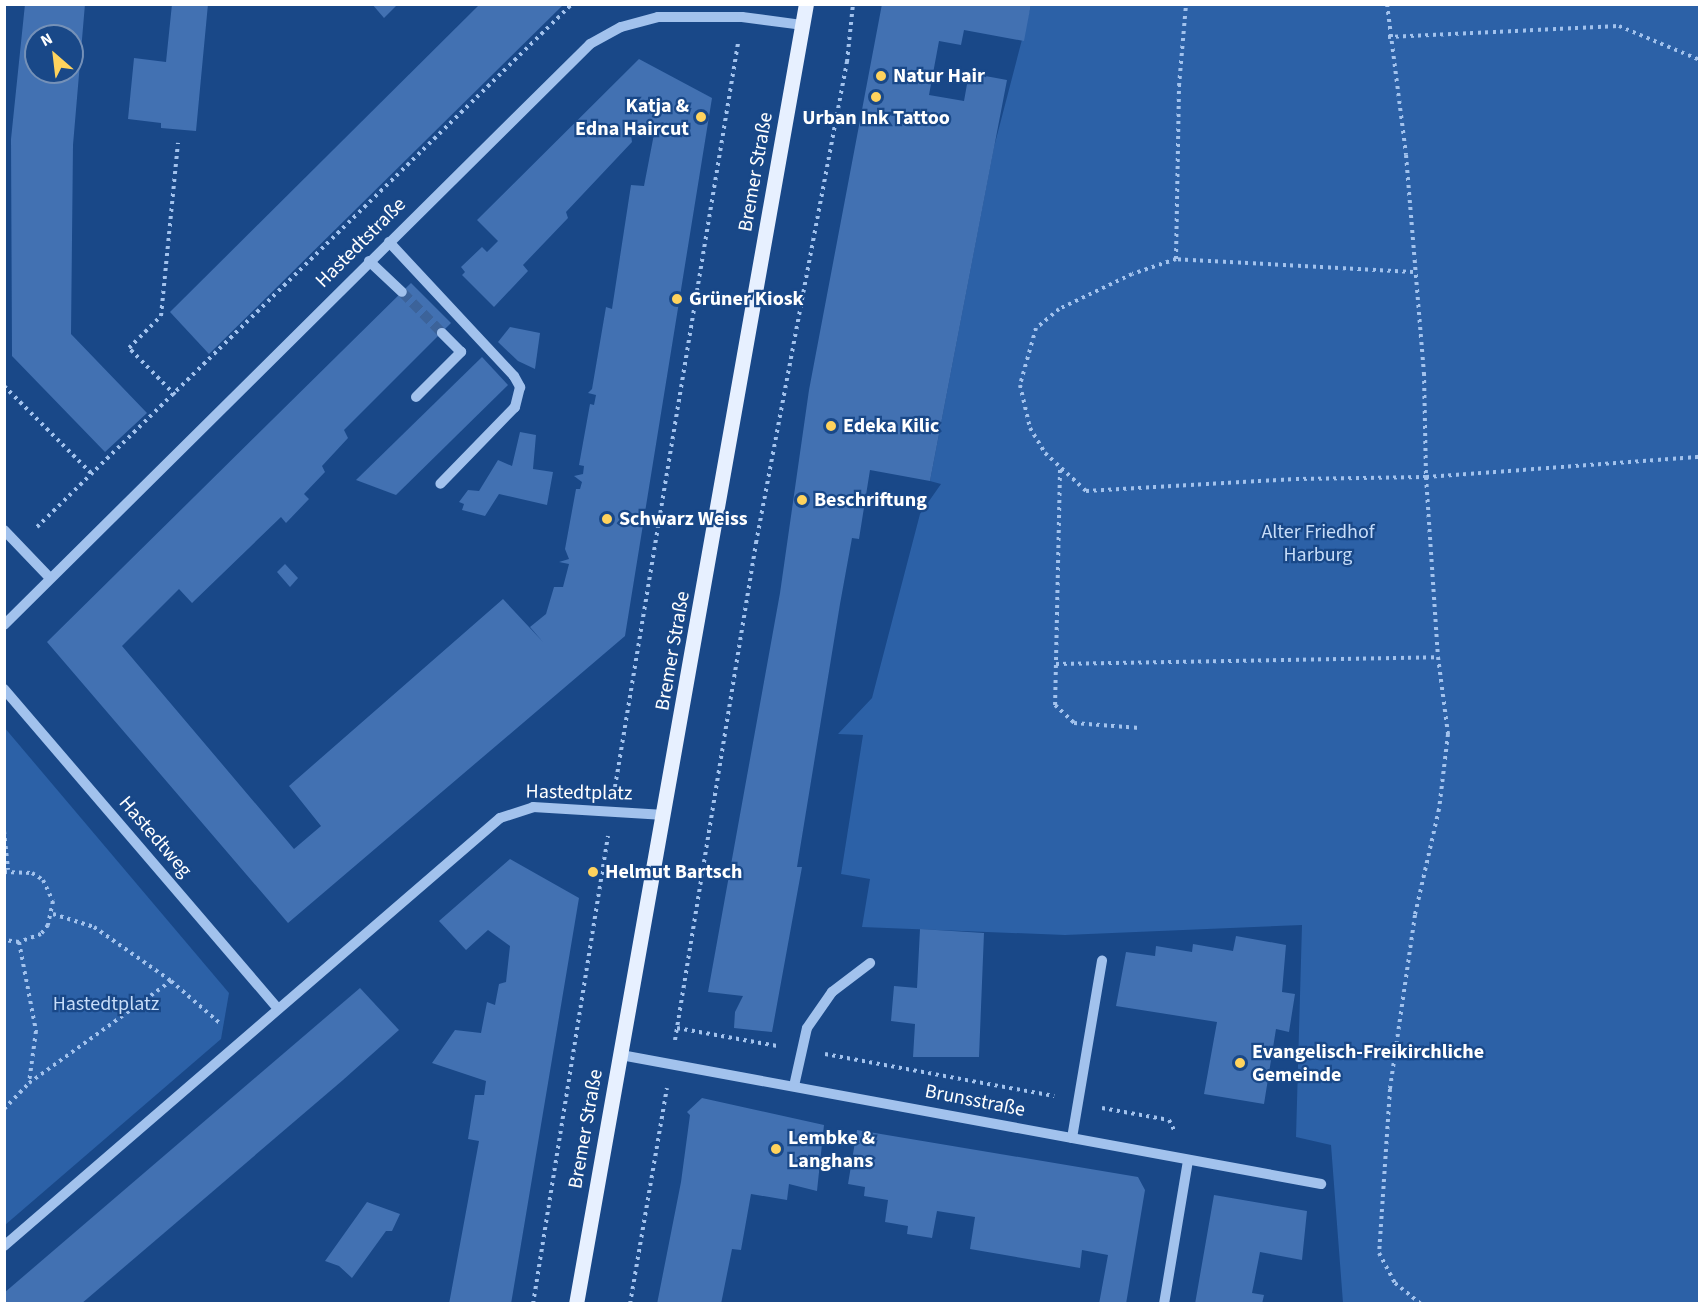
<!DOCTYPE html>
<html>
<head>
<meta charset="utf-8">
<style>
  body { margin:0 }
  #map { position:relative; width:1704px; height:1308px; overflow:hidden; background:#194888; font-family:"Source Sans 3",sans-serif }
  div>[style] { position:absolute }
  .green>* { inset:0; background:#2c61a7 }
  .building>* { inset:0; background:#4271b2 }
  .minor-tunnel>* { height:10px; margin-top:-5px; transform-origin:0; background:repeating-linear-gradient(90deg,#3c639a 0 10px,transparent 0 15px) }
  .path>* { height:4px; margin-top:-2px; transform-origin:0; background:repeating-linear-gradient(90deg,#a2c2ed 0 3px,transparent 0 7.5px) }
  .minor>* { height:10px; margin:-5px; padding:0 5px; transform-origin:5px; border-radius:5px; background:#a2c2ed }
  .major>* { height:15px; margin:-7.5px; padding:0 7.5px; transform-origin:7.5px; border-radius:7.5px; background:#e7f0ff }
  .dots>* { width:16px; height:16px; translate:-50% -50%; box-sizing:border-box; border:3px solid #194888; border-radius:50% }
  span { translate:-50% -50%; white-space:nowrap; text-align:center; line-height:1.15; -webkit-text-stroke:4.5px #194888; paint-order:stroke }
  .poi-label { font-size:20px; color:#fff; font-weight:700 }
  .left { translate:0 -50%; text-align:left }
  .right { translate:-100% -50%; text-align:right }
  .street-label { font-size:20px; color:#fff }
  .park-label { font-size:20px; color:#c7ddf9 }
  .frame { position:absolute; inset:0; border:6px solid #fff; pointer-events:none }
  .north { position:absolute; left:24px; top:24px; width:60px; height:60px; box-sizing:border-box; background:#194888; border:2px solid #7591b8; border-radius:50%; rotate:332deg; font-size:16px; font-weight:700; line-height:24px; text-align:center; color:#fff }
  .north::after { content:''; display:block; margin:auto; width:21px; height:27px; background:#ffd35d; clip-path:polygon(50% 0,100% 100%,50% 72%,0 100%) }
</style>
</head>
<body>
<div id="map">
  <div class="green">
    <div style="clip-path:polygon(1031px 5px,1699px 5px,1699px 1303px,1343px 1303px,1331px 1145px,1296px 1137px,1302px 925px,1065px 935px,862px 927px,870px 879px,841px 874px,863px 735px,838px 734px,872px 698px,920px 514px,941px 484px,930px 481px,994px 147px)"></div>
    <div style="clip-path:polygon(4px 727px,229px 993px,221px 1039px,5px 1225px)"></div>
  </div>
  <div class="building">
    <div style="clip-path:polygon(evenodd,25px 4px,85px 4px,73px 145px,71px 334px,147px 413px,105px 452px,12px 356px,11px 139px,25px 4px,36px 36px,72px 36px,72px 72px,36px 72px,36px 36px)"></div>
    <div style="clip-path:polygon(172px 4px,208px 4px,196px 131px,161px 128px,161px 123px,128px 119px,134px 58px,166px 62px)"></div>
    <div style="clip-path:polygon(372px 4px,398px 4px,384px 18px)"></div>
    <div style="clip-path:polygon(480px 4px,564px 4px,209px 354px,170px 312px)"></div>
    <div style="clip-path:polygon(882px 4px,1031px 4px,1024px 41px,964px 30px,961px 45px,939px 41px,929px 95px,964px 101px,969px 73px,1007px 80px,930px 481px,870px 470px,859px 539px,852px 538px,840px 604px,797px 867px,802px 867px,772px 1032px,734px 1028px,735px 1012px,743px 996px,708px 992px,780px 593px,809px 390px)"></div>
    <div style="clip-path:polygon(639px 59px,712px 98px,625px 636px,288px 923px,47px 642px,411px 283px,451px 323px,344px 430px,348px 438px,322px 466px,325px 472px,304px 494px,309px 499px,286px 523px,281px 517px,192px 603px,179px 589px,122px 646px,294px 849px,321px 826px,289px 786px,503px 599px,543px 642px,530px 627px,546px 614px,554px 587px,563px 587px,569px 564px,559px 562px,569px 559px,565px 549px,576px 489px,580px 489px,582px 482px,574px 476px,583px 474px,584px 466px,579px 465px,590px 404px,594px 405px,596px 395px,588px 393px,592px 389px,606px 307px,612px 309px,631px 185px,644px 186px,654px 134px,638px 128px,631px 135px,632px 142px,566px 212px,568px 218px,523px 265px,528px 271px,494px 307px,462px 275px,465px 272px,461px 267px,482px 247px,487px 252px,498px 241px,477px 220px)"></div>
    <div style="clip-path:polygon(510px 327px,540px 333px,535px 369px,518px 361px,498px 342px)"></div>
    <div style="clip-path:polygon(482px 357px,508px 385px,396px 495px,356px 480px)"></div>
    <div style="clip-path:polygon(520px 432px,536px 435px,533px 469px,553px 472px,547px 505px,499px 494px,485px 516px,462px 510px,464px 504px,459px 502px,468px 490px,479px 491px,498px 460px,512px 466px)"></div>
    <div style="clip-path:polygon(285px 564px,298px 578px,290px 587px,277px 572px)"></div>
    <div style="clip-path:polygon(510px 859px,579px 898px,511px 1304px,449px 1304px,479px 1141px,468px 1139px,475px 1095px,484px 1095px,486px 1081px,432px 1063px,455px 1030px,481px 1033px,487px 1002px,495px 1005px,499px 984px,506px 982px,510px 946px,488px 930px,466px 950px,439px 921px)"></div>
    <div style="clip-path:polygon(920px 929px,984px 933px,979px 1057px,913px 1057px,915px 1024px,891px 1021px,894px 986px,917px 988px)"></div>
    <div style="clip-path:polygon(1236px 936px,1286px 945px,1282px 992px,1295px 994px,1289px 1032px,1276px 1029px,1264px 1104px,1204px 1094px,1217px 1022px,1116px 1006px,1126px 952px,1155px 956px,1156px 946px,1192px 952px,1193px 944px,1233px 951px)"></div>
    <div style="clip-path:polygon(360px 988px,399px 1030px,343px 1080px,81px 1304px,4px 1304px,4px 1293px)"></div>
    <div style="clip-path:polygon(702px 1098px,824px 1125px,817px 1191px,789px 1184px,787px 1200px,751px 1194px,741px 1250px,732px 1249px,721px 1304px,657px 1304px,681px 1182px,690px 1115px,687px 1112px)"></div>
    <div style="clip-path:polygon(857px 1130px,1138px 1177px,1145px 1190px,1126px 1304px,1099px 1304px,1108px 1255px,1082px 1250px,1080px 1268px,970px 1249px,975px 1217px,937px 1211px,932px 1238px,907px 1234px,908px 1226px,885px 1222px,888px 1200px,864px 1196px,865px 1187px,848px 1184px)"></div>
    <div style="clip-path:polygon(1214px 1195px,1307px 1211px,1302px 1260px,1260px 1252px,1252px 1293px,1264px 1295px,1262px 1304px,1195px 1304px)"></div>
    <div style="clip-path:polygon(367px 1202px,400px 1214px,392px 1231px,386px 1231px,352px 1278px,339px 1266px,325px 1261px)"></div>
  </div>
  <div class="minor-tunnel">
    <div style="left:402px;top:292px;width:57px;rotate:45.7deg"></div>
  </div>
  <div class="path">
    <div style="left:1387px;top:4px;width:152px;rotate:82.8deg"></div>
    <div style="left:1406px;top:155px;width:219px;rotate:85.3deg"></div>
    <div style="left:1424px;top:373px;width:104px;rotate:88.9deg"></div>
    <div style="left:1426px;top:477px;width:180px;rotate:86.2deg"></div>
    <div style="left:1438px;top:657px;width:78px;rotate:82.6deg"></div>
    <div style="left:1448px;top:734px;width:76px;rotate:96.8deg"></div>
    <div style="left:1439px;top:809px;width:109px;rotate:102.8deg"></div>
    <div style="left:1415px;top:915px;width:176px;rotate:98.2deg"></div>
    <div style="left:1390px;top:1089px;width:164px;rotate:93.8deg"></div>
    <div style="left:1379px;top:1253px;width:34px;rotate:62deg"></div>
    <div style="left:1395px;top:1283px;width:33px;rotate:39deg"></div>
    <div style="left:1388px;top:37px;width:231px;rotate:-2.7deg"></div>
    <div style="left:1619px;top:26px;width:88px;rotate:22.8deg"></div>
    <div style="left:1176px;top:259px;width:173px;rotate:-89deg"></div>
    <div style="left:1179px;top:86px;width:82px;rotate:-85.1deg"></div>
    <div style="left:1413px;top:272px;width:237px;rotate:-176.9deg"></div>
    <div style="left:1176px;top:259px;width:46px;rotate:161.2deg"></div>
    <div style="left:1132px;top:274px;width:81px;rotate:154.4deg"></div>
    <div style="left:1059px;top:309px;width:30px;rotate:140deg"></div>
    <div style="left:1036px;top:328px;width:59px;rotate:105.7deg"></div>
    <div style="left:1020px;top:385px;width:44px;rotate:76.9deg"></div>
    <div style="left:1030px;top:428px;width:29px;rotate:59deg"></div>
    <div style="left:1045px;top:453px;width:56px;rotate:42.8deg"></div>
    <div style="left:1086px;top:491px;width:210px;rotate:-3.3deg"></div>
    <div style="left:1296px;top:479px;width:130px;rotate:-0.9deg"></div>
    <div style="left:1426px;top:477px;width:275px;rotate:-4.2deg"></div>
    <div style="left:4px;top:386px;width:123px;rotate:45deg"></div>
    <div style="left:175px;top:395px;width:66px;rotate:-134.4deg"></div>
    <div style="left:129px;top:348px;width:45px;rotate:-45deg"></div>
    <div style="left:161px;top:316px;width:174px;rotate:-84.4deg"></div>
    <div style="left:1060px;top:470px;width:235px;rotate:91.2deg"></div>
    <div style="left:1055px;top:705px;width:26px;rotate:43deg"></div>
    <div style="left:1074px;top:723px;width:66px;rotate:4.3deg"></div>
    <div style="left:37px;top:527px;width:748px;rotate:-44.35deg"></div>
    <div style="left:1056px;top:664px;width:382px;rotate:-1deg"></div>
    <div style="left:615px;top:787px;width:754px;rotate:-80.61deg"></div>
    <div style="left:4px;top:831px;width:39px;rotate:84deg"></div>
    <div style="left:4px;top:872px;width:28px;rotate:2deg"></div>
    <div style="left:32px;top:873px;width:13px;rotate:32deg"></div>
    <div style="left:43px;top:880px;width:23px;rotate:65deg"></div>
    <div style="left:53px;top:901px;width:25px;rotate:102deg"></div>
    <div style="left:48px;top:925px;width:11px;rotate:128deg"></div>
    <div style="left:41px;top:934px;width:23px;rotate:160deg"></div>
    <div style="left:19px;top:942px;width:15px;rotate:-172deg"></div>
    <div style="left:53px;top:914px;width:43px;rotate:17.6deg"></div>
    <div style="left:94px;top:927px;width:94px;rotate:35deg"></div>
    <div style="left:19px;top:942px;width:91px;rotate:79.2deg"></div>
    <div style="left:36px;top:1031px;width:52px;rotate:97.7deg"></div>
    <div style="left:677px;top:1028px;width:102px;rotate:10.2deg"></div>
    <div style="left:675px;top:1040px;width:504px;rotate:-80.74deg"></div>
    <div style="left:756px;top:543px;width:490px;rotate:-79.3deg"></div>
    <div style="left:847px;top:62px;width:58px;rotate:-84.1deg"></div>
    <div style="left:825px;top:1054px;width:233px;rotate:10.4deg"></div>
    <div style="left:1102px;top:1108px;width:68px;rotate:10.2deg"></div>
    <div style="left:1169px;top:1120px;width:11px;rotate:63deg"></div>
    <div style="left:4px;top:1109px;width:36px;rotate:-46deg"></div>
    <div style="left:29px;top:1083px;width:175px;rotate:-35.7deg"></div>
    <div style="left:171px;top:981px;width:67px;rotate:40.8deg"></div>
    <div style="left:533px;top:1304px;width:474px;rotate:-80.9deg"></div>
    <div style="left:630px;top:1304px;width:219px;rotate:-80.3deg"></div>
  </div>
  <div class="minor">
    <div style="left:389px;top:242px;width:183px;rotate:47deg"></div>
    <div style="left:514px;top:376px;width:13px;rotate:61deg"></div>
    <div style="left:520px;top:387px;width:21px;rotate:104deg"></div>
    <div style="left:515px;top:407px;width:107px;rotate:134.2deg"></div>
    <div style="left:369px;top:261px;width:45px;rotate:43.2deg"></div>
    <div style="left:416px;top:397px;width:64px;rotate:-45deg"></div>
    <div style="left:461px;top:352px;width:27px;rotate:-135deg"></div>
    <div style="left:4px;top:530px;width:65px;rotate:46.2deg"></div>
    <div style="left:4px;top:625px;width:825px;rotate:-44.75deg"></div>
    <div style="left:590px;top:44px;width:35px;rotate:-29deg"></div>
    <div style="left:621px;top:27px;width:38px;rotate:-15deg"></div>
    <div style="left:658px;top:17px;width:84px"></div>
    <div style="left:742px;top:17px;width:62px;rotate:7.5deg"></div>
    <div style="left:4px;top:689px;width:420px;rotate:49.4deg"></div>
    <div style="left:621px;top:1055px;width:712px;rotate:10.44deg"></div>
    <div style="left:794px;top:1086px;width:59px;rotate:-77.4deg"></div>
    <div style="left:807px;top:1028px;width:44px;rotate:-55.2deg"></div>
    <div style="left:832px;top:992px;width:48px;rotate:-37.3deg"></div>
    <div style="left:1072px;top:1138px;width:180px;rotate:-80.4deg"></div>
    <div style="left:4px;top:1246px;width:655px;rotate:-40.79deg"></div>
    <div style="left:500px;top:818px;width:35px;rotate:-18deg"></div>
    <div style="left:533px;top:807px;width:132px;rotate:3.5deg"></div>
    <div style="left:1164px;top:1304px;width:146px;rotate:-80.5deg"></div>
  </div>
  <div class="major">
    <div style="left:576px;top:1304px;width:1320px;rotate:-79.97deg"></div>
  </div>
  <div class="dots">
    <div style="left:881px;top:76px;background:#ffd35d"></div>
    <div style="left:876px;top:97px;background:#ffd35d"></div>
    <div style="left:701px;top:117px;background:#ffd35d"></div>
    <div style="left:677px;top:299px;background:#ffd35d"></div>
    <div style="left:831px;top:426px;background:#ffd35d"></div>
    <div style="left:802px;top:500px;background:#ffd35d"></div>
    <div style="left:607px;top:519px;background:#ffd35d"></div>
    <div style="left:593px;top:872px;background:#ffd35d"></div>
    <div style="left:1240px;top:1063px;background:#ffd35d"></div>
    <div style="left:776px;top:1149px;background:#ffd35d"></div>
  </div>
  <div class="poi-label">
    <span class="left" style="left:893px;top:76px">Natur Hair</span>
    <span class="right" style="left:689px;top:118px">Katja &amp;<br>Edna Haircut</span>
    <span style="left:876px;top:118px">Urban Ink Tattoo</span>
    <span class="left" style="left:689px;top:299px">Grüner Kiosk</span>
    <span class="left" style="left:843px;top:426px">Edeka Kilic</span>
    <span class="left" style="left:814px;top:500px">Beschriftung</span>
    <span class="left" style="left:619px;top:519px">Schwarz Weiss</span>
    <span class="left" style="left:605px;top:872px">Helmut Bartsch</span>
    <span class="left" style="left:1252px;top:1064px">Evangelisch-Freikirchliche<br>Gemeinde</span>
    <span class="left" style="left:788px;top:1150px">Lembke &amp;<br>Langhans</span>
  </div>
  <div class="street-label">
    <span style="left:756px;top:172px;rotate:-80deg">Bremer Straße</span>
    <span style="left:361px;top:243px;rotate:-45deg">Hastedtstraße</span>
    <span style="left:673px;top:651px;rotate:-80deg">Bremer Straße</span>
    <span style="left:579px;top:793px;rotate:1deg">Hastedtplatz</span>
    <span style="left:155px;top:837px;rotate:49deg">Hastedtweg</span>
    <span style="left:975px;top:1101px;rotate:11deg">Brunsstraße</span>
    <span style="left:586px;top:1129px;rotate:-80deg">Bremer Straße</span>
  </div>
  <div class="park-label">
    <span style="left:1318px;top:544px">Alter Friedhof<br>Harburg</span>
    <span style="left:106px;top:1004px">Hastedtplatz</span>
  </div>
  <div class="frame"></div>
  <div class="north">N</div>
</div>
</body>
</html>
